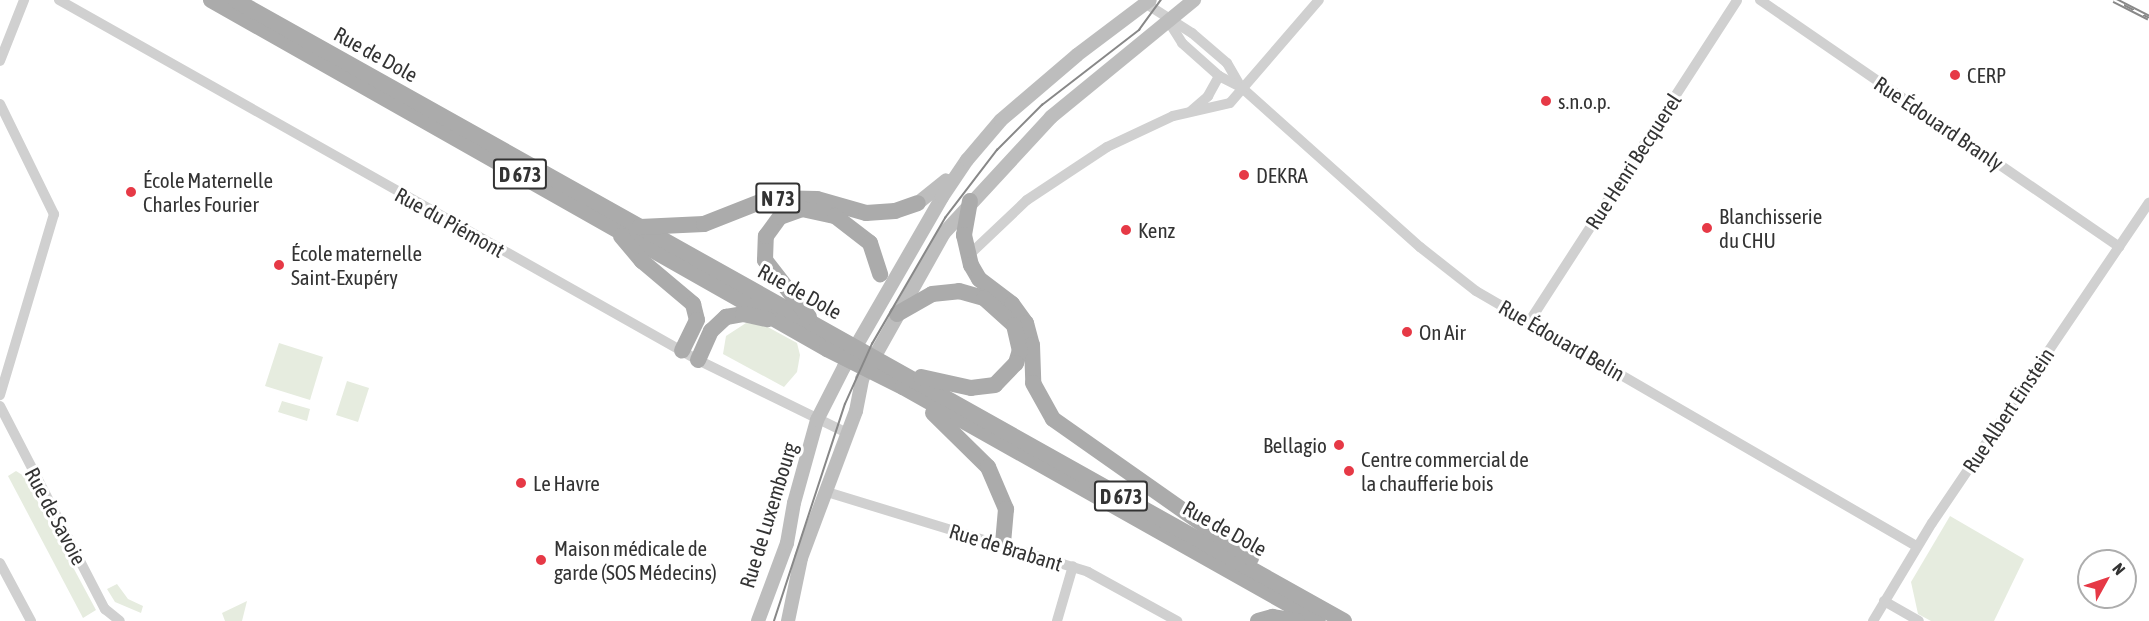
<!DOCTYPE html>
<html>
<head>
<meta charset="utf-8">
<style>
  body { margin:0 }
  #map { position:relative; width:2149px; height:621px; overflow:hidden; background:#fff; font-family:"Asap Condensed",sans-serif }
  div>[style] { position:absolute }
  .green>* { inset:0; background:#e6ecdf }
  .street>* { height:10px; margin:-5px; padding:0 5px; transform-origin:5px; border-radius:5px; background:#d0d0d0 }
  .secondary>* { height:14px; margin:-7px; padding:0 7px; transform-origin:7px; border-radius:7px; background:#bdbdbd }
  .primary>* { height:16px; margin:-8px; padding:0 8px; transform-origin:8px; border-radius:8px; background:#ababab }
  .tram>* { height:1.5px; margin:-0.75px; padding:0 0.75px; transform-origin:0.75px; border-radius:0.75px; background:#888 }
  .rail>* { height:6px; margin-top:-3px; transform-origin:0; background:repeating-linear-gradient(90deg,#fff 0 11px,#888 0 22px); box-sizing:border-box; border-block:2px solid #888 }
  .dots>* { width:16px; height:16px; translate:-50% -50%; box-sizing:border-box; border:3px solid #fff; border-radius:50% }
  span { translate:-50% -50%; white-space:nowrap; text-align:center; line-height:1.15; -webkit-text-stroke:6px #fff; paint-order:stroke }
  .shield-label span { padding:2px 4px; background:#fff; border:2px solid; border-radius:4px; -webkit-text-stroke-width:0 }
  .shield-label { font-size:20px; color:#333; font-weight:700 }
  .street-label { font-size:21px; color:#333 }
  .poi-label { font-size:21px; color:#333 }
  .left { translate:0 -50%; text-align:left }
  .right { translate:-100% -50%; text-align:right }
  .north { position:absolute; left:2077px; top:549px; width:60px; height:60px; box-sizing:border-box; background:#fff; border:2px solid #adadad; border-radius:50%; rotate:50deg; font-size:16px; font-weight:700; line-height:24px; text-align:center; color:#333 }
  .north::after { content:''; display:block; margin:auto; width:21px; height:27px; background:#e63946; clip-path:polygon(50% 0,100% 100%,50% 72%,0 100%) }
</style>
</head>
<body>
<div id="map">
  <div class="green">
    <div style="clip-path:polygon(746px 323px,764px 325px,797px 343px,800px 355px,797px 372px,784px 387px,723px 354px,726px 336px)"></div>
    <div style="clip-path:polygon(279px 343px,323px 357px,310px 400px,265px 386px)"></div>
    <div style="clip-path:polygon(347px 381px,369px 388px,358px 422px,336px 415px)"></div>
    <div style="clip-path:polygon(282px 401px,310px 409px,307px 421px,278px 412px)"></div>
    <div style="clip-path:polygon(16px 471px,24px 476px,96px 610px,83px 618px,8px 476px)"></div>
    <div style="clip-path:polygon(1950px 516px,2024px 559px,1994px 621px,1931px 621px,1918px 614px,1911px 582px)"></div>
    <div style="clip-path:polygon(117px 584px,128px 599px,143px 606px,141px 613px,115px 602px,107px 589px)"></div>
    <div style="clip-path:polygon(247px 601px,242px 621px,225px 621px,222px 613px)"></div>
  </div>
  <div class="street">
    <div style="left:59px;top:0;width:733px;rotate:29.4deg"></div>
    <div style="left:698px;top:360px;width:166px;rotate:26.1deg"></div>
    <div style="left:1760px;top:0;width:436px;rotate:34.5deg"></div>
    <div style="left:1145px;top:3px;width:56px;rotate:32.6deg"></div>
    <div style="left:1192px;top:33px;width:46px;rotate:40.6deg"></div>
    <div style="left:1227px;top:63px;width:28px;rotate:60deg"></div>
    <div style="left:1241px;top:87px;width:240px;rotate:41.8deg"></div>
    <div style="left:1420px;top:247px;width:71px;rotate:38.2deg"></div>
    <div style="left:1476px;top:291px;width:509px;rotate:30.09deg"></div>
    <div style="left:1169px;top:22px;width:25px;rotate:58deg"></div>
    <div style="left:1182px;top:43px;width:50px;rotate:41.7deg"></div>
    <div style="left:1219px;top:76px;width:25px;rotate:27deg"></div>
    <div style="left:0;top:61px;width:66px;rotate:-68.5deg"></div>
    <div style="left:0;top:104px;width:123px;rotate:63.9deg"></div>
    <div style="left:54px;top:214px;width:189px;rotate:106.6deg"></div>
    <div style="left:1191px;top:111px;width:23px;rotate:-41deg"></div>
    <div style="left:1208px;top:96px;width:23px;rotate:-61deg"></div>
    <div style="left:968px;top:256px;width:81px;rotate:-43.5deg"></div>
    <div style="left:1027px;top:200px;width:96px;rotate:-33.5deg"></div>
    <div style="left:1107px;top:147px;width:73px;rotate:-25.2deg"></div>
    <div style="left:1173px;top:116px;width:58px;rotate:-12.8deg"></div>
    <div style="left:1230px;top:103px;width:136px;rotate:-49.2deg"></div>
    <div style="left:1529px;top:322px;width:383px;rotate:-57.1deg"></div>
    <div style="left:0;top:406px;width:229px;rotate:62.7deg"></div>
    <div style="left:105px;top:609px;width:19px;rotate:39deg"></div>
    <div style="left:827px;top:492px;width:273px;rotate:17deg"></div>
    <div style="left:1088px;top:572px;width:102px;rotate:28.8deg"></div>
    <div style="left:0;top:563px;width:66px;rotate:61.9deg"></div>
    <div style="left:1884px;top:601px;width:40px;rotate:29.7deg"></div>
    <div style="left:1057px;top:621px;width:57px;rotate:-73.8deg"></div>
    <div style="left:1873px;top:621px;width:114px;rotate:-59deg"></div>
    <div style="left:1932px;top:523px;width:387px;rotate:-55.9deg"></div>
  </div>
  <div class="secondary">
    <div style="left:918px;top:203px;width:36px;rotate:-39deg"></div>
    <div style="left:758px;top:621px;width:83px;rotate:-69.6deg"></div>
    <div style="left:787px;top:543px;width:41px;rotate:-80.1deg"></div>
    <div style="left:794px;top:503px;width:86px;rotate:-74.5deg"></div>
    <div style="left:817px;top:420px;width:59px;rotate:-63deg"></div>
    <div style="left:844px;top:367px;width:196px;rotate:-60deg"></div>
    <div style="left:942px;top:197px;width:45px;rotate:-56deg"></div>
    <div style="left:967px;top:160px;width:52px;rotate:-49.6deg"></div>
    <div style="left:1001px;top:120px;width:100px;rotate:-40.5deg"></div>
    <div style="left:1077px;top:55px;width:91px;rotate:-37deg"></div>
    <div style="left:788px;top:621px;width:64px;rotate:-78.3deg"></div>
    <div style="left:801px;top:558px;width:157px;rotate:-69.5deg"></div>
    <div style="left:856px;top:411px;width:33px;rotate:-79deg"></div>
    <div style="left:862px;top:379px;width:167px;rotate:-60.7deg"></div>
    <div style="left:944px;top:233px;width:158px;rotate:-47.3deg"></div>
    <div style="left:1051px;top:117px;width:185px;rotate:-39.3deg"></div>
  </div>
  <div class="primary">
    <div style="left:211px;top:0;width:708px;rotate:29.53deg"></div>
    <div style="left:827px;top:349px;width:85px;rotate:26.6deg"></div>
    <div style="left:903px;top:387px;width:476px;rotate:29.4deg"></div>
    <div style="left:235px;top:0;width:1271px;rotate:29.25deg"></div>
    <div style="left:970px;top:201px;width:35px;rotate:100deg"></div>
    <div style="left:964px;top:235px;width:31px;rotate:77deg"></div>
    <div style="left:971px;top:265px;width:16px;rotate:60deg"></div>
    <div style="left:979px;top:279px;width:41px;rotate:37.1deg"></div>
    <div style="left:1012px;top:304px;width:24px;rotate:54deg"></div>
    <div style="left:1026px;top:323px;width:23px;rotate:75deg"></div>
    <div style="left:1032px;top:345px;width:38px;rotate:88deg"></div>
    <div style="left:1033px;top:383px;width:41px;rotate:60.9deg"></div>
    <div style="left:1053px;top:419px;width:242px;rotate:35.1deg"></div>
    <div style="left:640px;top:227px;width:64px;rotate:-2.7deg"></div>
    <div style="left:704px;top:224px;width:71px;rotate:-21.5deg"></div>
    <div style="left:770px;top:198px;width:47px;rotate:1.2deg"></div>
    <div style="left:817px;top:199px;width:51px;rotate:15.9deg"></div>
    <div style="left:866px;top:213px;width:29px;rotate:-4deg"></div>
    <div style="left:895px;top:211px;width:24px;rotate:-19deg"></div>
    <div style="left:621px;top:236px;width:33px;rotate:50deg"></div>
    <div style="left:642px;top:261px;width:67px;rotate:40.1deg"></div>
    <div style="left:693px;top:304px;width:16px;rotate:76deg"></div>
    <div style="left:697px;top:320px;width:34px;rotate:116deg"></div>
    <div style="left:897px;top:314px;width:40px;rotate:-29.7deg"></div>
    <div style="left:932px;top:294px;width:27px;rotate:-6deg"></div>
    <div style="left:959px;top:291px;width:26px;rotate:16deg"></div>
    <div style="left:984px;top:298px;width:40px;rotate:42deg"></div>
    <div style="left:1014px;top:325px;width:26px;rotate:77deg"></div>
    <div style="left:1020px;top:350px;width:14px;rotate:107deg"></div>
    <div style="left:1016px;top:363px;width:30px;rotate:134deg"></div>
    <div style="left:995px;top:385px;width:24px;rotate:173deg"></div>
    <div style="left:971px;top:388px;width:51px;rotate:-167.6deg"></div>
    <div style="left:809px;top:317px;width:72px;rotate:-127.7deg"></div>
    <div style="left:765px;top:260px;width:24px;rotate:-88deg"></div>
    <div style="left:766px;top:236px;width:24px;rotate:-54deg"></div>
    <div style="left:780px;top:217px;width:23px;rotate:-20deg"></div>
    <div style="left:802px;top:209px;width:34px;rotate:12deg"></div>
    <div style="left:835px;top:216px;width:44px;rotate:37.6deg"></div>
    <div style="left:870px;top:243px;width:33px;rotate:72deg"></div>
    <div style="left:698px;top:360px;width:32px;rotate:-66deg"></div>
    <div style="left:711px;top:331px;width:21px;rotate:-43deg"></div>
    <div style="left:726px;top:317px;width:17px;rotate:-10deg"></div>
    <div style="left:743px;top:314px;width:25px;rotate:12deg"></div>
    <div style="left:933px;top:413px;width:77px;rotate:44.5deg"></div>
    <div style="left:988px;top:467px;width:46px;rotate:66.8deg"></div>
    <div style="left:1006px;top:509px;width:37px;rotate:95deg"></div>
    <div style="left:1258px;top:621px;width:15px;rotate:-16deg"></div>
    <div style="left:1272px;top:617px;width:25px;rotate:9deg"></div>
  </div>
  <div class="tram">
    <div style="left:774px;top:621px;width:228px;rotate:-71.9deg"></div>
    <div style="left:845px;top:404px;width:66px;rotate:-65.8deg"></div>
    <div style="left:872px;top:344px;width:146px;rotate:-59.9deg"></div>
    <div style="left:945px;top:218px;width:86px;rotate:-52.6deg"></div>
    <div style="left:997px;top:150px;width:64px;rotate:-45deg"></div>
    <div style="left:1042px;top:105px;width:123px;rotate:-37.7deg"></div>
    <div style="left:1139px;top:30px;width:37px;rotate:-54deg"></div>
  </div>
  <div class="rail">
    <div style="left:2114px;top:0;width:39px;rotate:27deg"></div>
  </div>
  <div class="dots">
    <div style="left:1955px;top:75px;background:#e63946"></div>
    <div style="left:1546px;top:101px;background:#e63946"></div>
    <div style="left:1244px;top:175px;background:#e63946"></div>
    <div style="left:131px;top:192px;background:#e63946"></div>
    <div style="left:1707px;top:228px;background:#e63946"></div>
    <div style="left:1126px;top:230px;background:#e63946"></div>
    <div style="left:279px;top:265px;background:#e63946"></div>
    <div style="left:1407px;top:332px;background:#e63946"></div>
    <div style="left:1339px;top:445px;background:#e63946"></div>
    <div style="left:1349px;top:471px;background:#e63946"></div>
    <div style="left:521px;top:483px;background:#e63946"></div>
    <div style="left:541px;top:560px;background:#e63946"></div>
  </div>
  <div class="shield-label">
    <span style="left:520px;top:174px">D 673</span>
    <span style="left:778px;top:198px">N 73</span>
    <span style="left:1121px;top:496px">D 673</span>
  </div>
  <div class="street-label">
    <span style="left:376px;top:54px;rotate:29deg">Rue de Dole</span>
    <span style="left:1939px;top:123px;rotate:34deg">Rue Édouard Branly</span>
    <span style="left:1633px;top:161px;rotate:-57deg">Rue Henri Becquerel</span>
    <span style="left:450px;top:222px;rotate:29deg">Rue du Piémont</span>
    <span style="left:800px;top:291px;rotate:29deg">Rue de Dole</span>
    <span style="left:1562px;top:340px;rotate:30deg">Rue Édouard Belin</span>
    <span style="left:2008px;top:410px;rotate:-56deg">Rue Albert Einstein</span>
    <span style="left:768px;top:515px;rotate:-73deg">Rue de Luxembourg</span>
    <span style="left:56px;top:516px;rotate:62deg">Rue de Savoie</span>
    <span style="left:1225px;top:528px;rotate:29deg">Rue de Dole</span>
    <span style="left:1006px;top:547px;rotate:17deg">Rue de Brabant</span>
  </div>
  <div class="poi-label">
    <span class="left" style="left:1967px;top:75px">CERP</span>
    <span class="left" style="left:1558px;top:101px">s.n.o.p.</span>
    <span class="left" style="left:1256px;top:175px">DEKRA</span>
    <span class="left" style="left:143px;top:192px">École Maternelle<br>Charles Fourier</span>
    <span class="left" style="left:1719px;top:228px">Blanchisserie<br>du CHU</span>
    <span class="left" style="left:1138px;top:230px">Kenz</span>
    <span class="left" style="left:291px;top:265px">École maternelle<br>Saint-Exupéry</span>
    <span class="left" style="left:1419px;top:332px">On Air</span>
    <span class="right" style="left:1327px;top:445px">Bellagio</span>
    <span class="left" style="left:1361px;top:471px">Centre commercial de<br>la chaufferie bois</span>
    <span class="left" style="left:533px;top:483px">Le Havre</span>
    <span class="left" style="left:554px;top:560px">Maison médicale de<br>garde (SOS Médecins)</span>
  </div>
  <div class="north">N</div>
</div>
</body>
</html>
